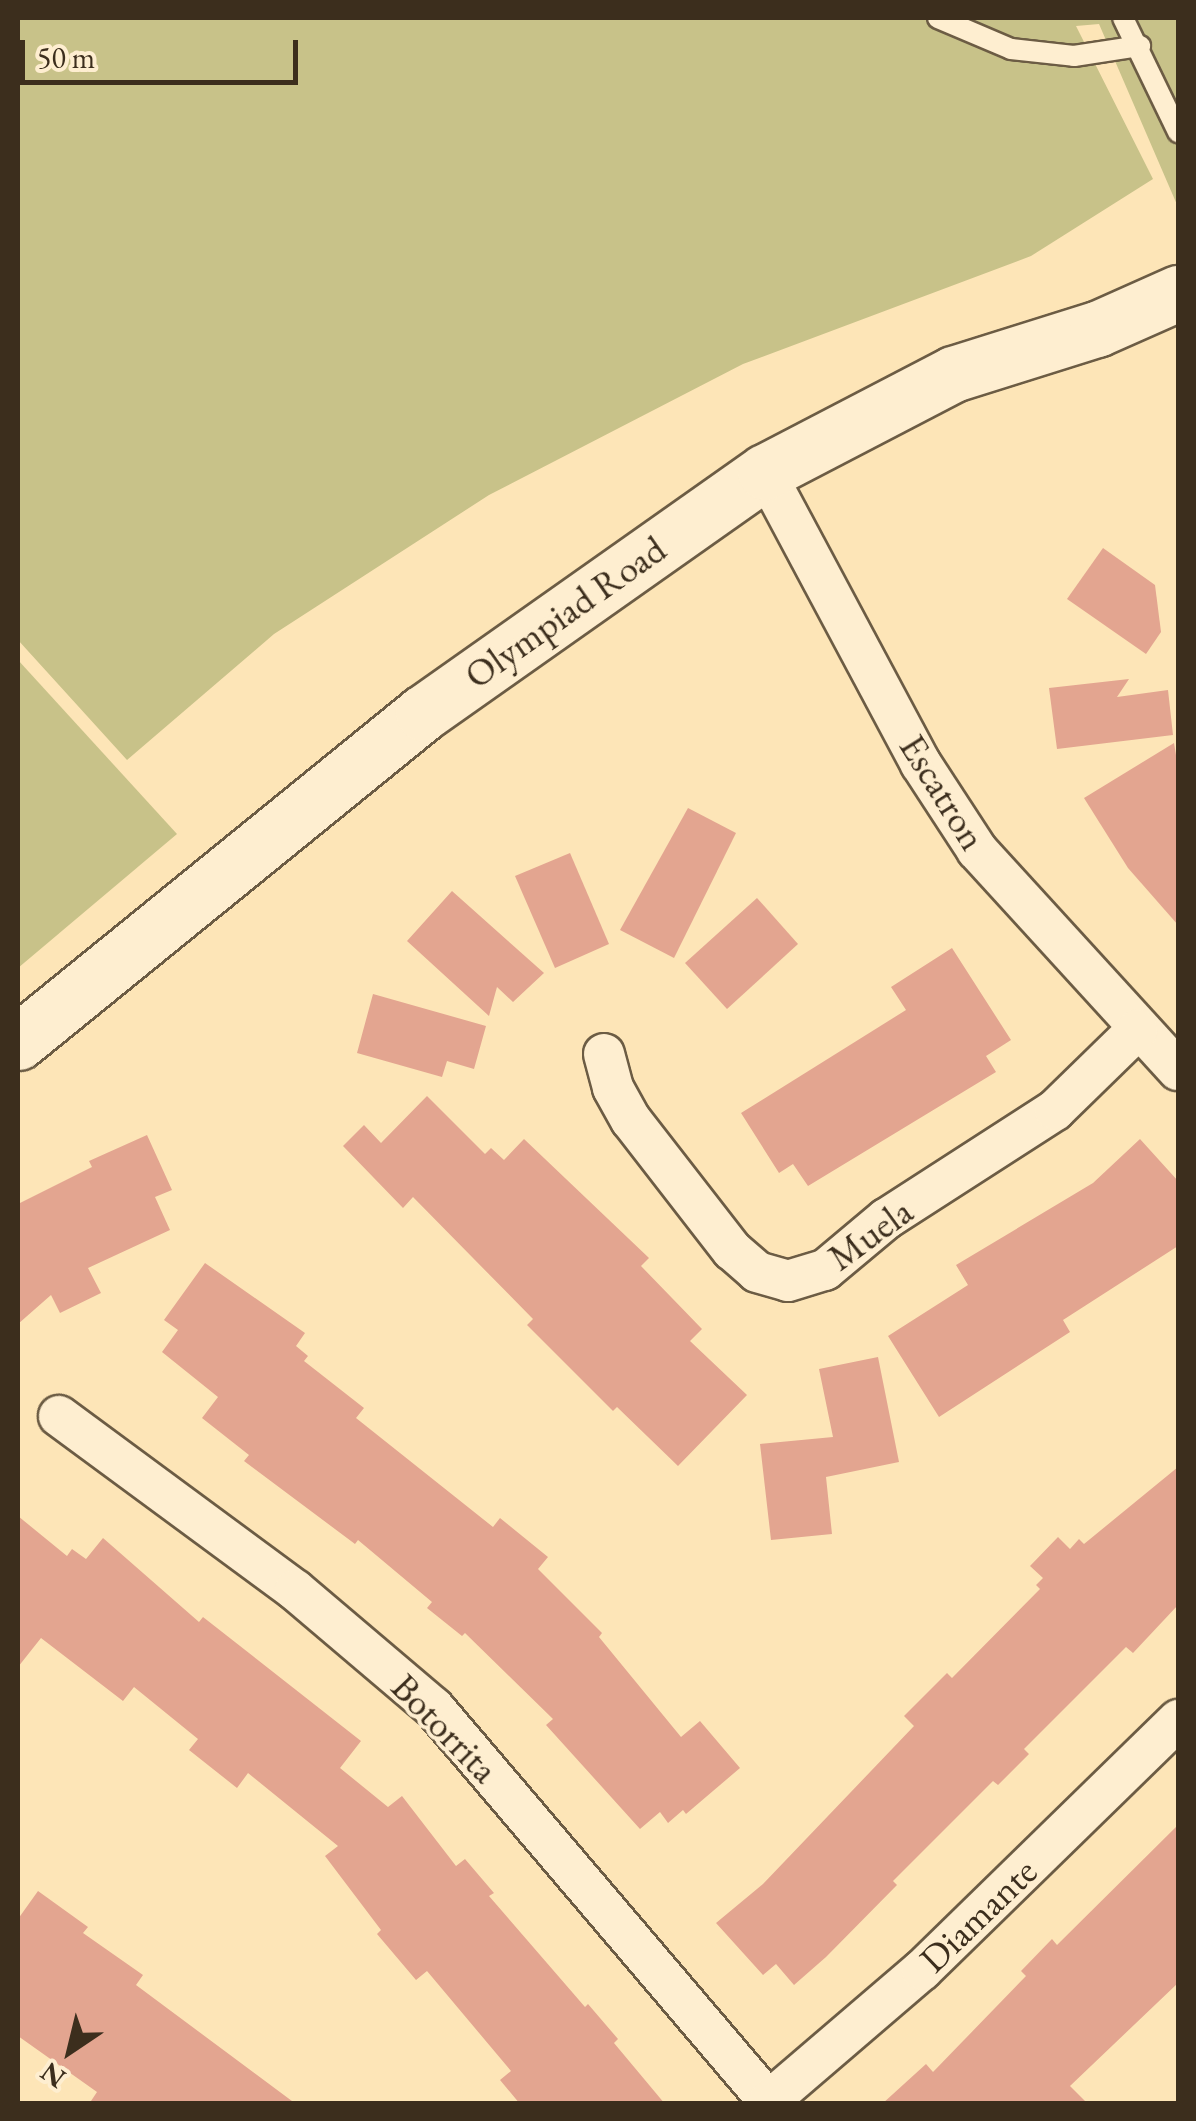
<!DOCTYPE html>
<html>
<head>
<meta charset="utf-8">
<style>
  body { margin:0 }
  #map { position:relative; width:1196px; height:2121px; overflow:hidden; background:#fde5b7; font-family:"EB Garamond",serif }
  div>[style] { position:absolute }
  .green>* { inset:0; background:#c8c289 }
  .building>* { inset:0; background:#e3a590 }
  .roads { filter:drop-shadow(2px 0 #6c5c44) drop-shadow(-2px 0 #6c5c44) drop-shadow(0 2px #6c5c44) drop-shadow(0 -2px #6c5c44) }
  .lane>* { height:20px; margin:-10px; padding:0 10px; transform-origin:10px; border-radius:10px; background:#feeed0 }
  .street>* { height:40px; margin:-20px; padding:0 20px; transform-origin:20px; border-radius:20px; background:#feeed0 }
  .secondary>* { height:55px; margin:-27.5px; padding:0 27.5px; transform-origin:27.5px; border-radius:27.5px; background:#feeed0 }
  span { translate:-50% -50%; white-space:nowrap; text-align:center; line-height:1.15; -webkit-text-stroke:8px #feeed0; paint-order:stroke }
  .street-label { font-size:38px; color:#3c2e1d }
  .frame { position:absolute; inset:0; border:20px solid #3c2e1d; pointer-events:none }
  .north { position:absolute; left:20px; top:2001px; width:100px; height:100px; -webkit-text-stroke:8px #feeed0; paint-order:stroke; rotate:215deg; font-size:28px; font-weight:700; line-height:40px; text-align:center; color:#3c2e1d }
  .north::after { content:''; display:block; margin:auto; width:35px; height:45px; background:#3c2e1d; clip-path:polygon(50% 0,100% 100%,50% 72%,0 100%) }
  .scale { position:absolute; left:20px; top:40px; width:278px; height:45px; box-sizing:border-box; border:5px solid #3c2e1d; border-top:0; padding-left:12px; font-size:30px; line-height:35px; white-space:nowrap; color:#3c2e1d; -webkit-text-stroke:8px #feeed0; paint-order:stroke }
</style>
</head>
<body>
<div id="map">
  <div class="green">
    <div style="clip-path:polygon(18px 18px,1178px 18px,1178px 207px,1099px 24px,1076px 26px,1153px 179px,1031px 256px,743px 364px,489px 495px,274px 634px,127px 760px,18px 640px)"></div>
    <div style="clip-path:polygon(18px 660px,177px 834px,18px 968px)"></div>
  </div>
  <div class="building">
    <div style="clip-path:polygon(1103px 548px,1155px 585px,1161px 632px,1146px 654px,1067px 599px)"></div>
    <div style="clip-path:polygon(1129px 679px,1117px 697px,1168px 690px,1173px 735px,1057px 749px,1049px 688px)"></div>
    <div style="clip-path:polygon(1174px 743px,1178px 767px,1178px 925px,1128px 868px,1084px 798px)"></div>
    <div style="clip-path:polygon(688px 808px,736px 833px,674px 958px,620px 930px)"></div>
    <div style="clip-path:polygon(570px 853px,609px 944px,555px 968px,515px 876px)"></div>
    <div style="clip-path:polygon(452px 891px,544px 973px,513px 1002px,497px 987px,489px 1016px,407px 941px)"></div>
    <div style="clip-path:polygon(757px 898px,798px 944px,727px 1009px,685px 963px)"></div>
    <div style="clip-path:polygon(952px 948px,1011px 1040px,986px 1056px,996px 1072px,808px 1186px,793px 1164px,779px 1173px,741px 1113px,906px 1010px,891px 987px)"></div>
    <div style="clip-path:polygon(373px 994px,486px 1026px,474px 1069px,447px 1061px,442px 1077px,357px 1053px)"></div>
    <div style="clip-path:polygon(427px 1096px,485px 1154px,491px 1148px,504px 1160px,524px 1139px,649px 1258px,641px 1266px,702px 1329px,690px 1341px,747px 1395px,678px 1466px,617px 1407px,613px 1411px,527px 1325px,533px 1319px,413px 1197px,403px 1208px,343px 1146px,364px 1125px,381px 1143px)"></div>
    <div style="clip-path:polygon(147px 1135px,172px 1190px,155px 1197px,170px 1230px,88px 1268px,101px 1293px,60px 1313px,51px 1295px,18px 1324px,18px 1204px,92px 1167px,89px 1161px)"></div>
    <div style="clip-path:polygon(1140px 1139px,1178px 1181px,1178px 1246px,1063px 1320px,1070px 1332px,939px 1417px,888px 1336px,968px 1285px,956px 1265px,1093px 1183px)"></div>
    <div style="clip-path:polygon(205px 1263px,305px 1333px,296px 1346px,308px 1356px,304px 1361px,364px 1408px,356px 1418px,493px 1527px,500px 1518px,548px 1557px,538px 1569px,602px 1633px,599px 1637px,681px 1737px,700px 1721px,740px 1768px,686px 1814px,683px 1810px,668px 1823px,660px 1812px,640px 1829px,546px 1725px,553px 1719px,465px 1633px,462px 1636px,427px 1608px,432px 1602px,358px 1540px,355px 1544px,244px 1461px,249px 1455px,202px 1418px,218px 1397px,162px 1352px,178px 1330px,164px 1320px)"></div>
    <div style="clip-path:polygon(878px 1357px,899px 1462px,826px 1477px,832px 1534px,771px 1540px,760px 1444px,833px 1437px,819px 1369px)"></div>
    <div style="clip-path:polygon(1178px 1467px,1178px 1605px,1133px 1653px,1126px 1647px,1024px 1749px,1029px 1754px,998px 1785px,993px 1781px,893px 1881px,897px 1885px,826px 1957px,794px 1985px,776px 1964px,763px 1975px,716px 1923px,763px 1884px,914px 1726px,904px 1716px,947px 1673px,952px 1678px,1040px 1589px,1036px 1585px,1043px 1578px,1030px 1566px,1058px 1537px,1070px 1549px,1079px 1539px,1084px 1544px)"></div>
    <div style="clip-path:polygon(18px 1516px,67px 1556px,72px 1549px,86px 1559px,103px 1538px,199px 1622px,203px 1617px,361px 1741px,340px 1768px,388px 1807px,402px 1796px,456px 1866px,465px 1859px,494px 1893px,489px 1896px,585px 2007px,588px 2004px,618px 2039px,614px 2043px,665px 2104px,520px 2104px,500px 2080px,511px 2071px,427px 1971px,416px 1980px,377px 1934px,381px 1930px,325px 1856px,338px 1846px,248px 1773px,237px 1788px,189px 1750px,198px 1739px,134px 1687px,123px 1701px,41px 1638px,18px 1667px)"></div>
    <div style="clip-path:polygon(1178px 1825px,1178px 1983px,1070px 2086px,1088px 2104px,882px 2104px,926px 2064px,933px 2072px,1026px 1976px,1021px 1971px,1052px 1939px,1057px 1945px)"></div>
    <div style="clip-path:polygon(38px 1891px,88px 1927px,83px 1933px,143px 1975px,136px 1985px,296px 2104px,89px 2104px,97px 2092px,18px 2036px,18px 1919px)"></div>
  </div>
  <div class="roads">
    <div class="lane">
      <div style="left:938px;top:18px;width:79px;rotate:23deg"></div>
      <div style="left:1011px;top:49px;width:63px;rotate:6.3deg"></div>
      <div style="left:1074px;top:56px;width:67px;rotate:-8.6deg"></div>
      <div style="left:1123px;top:18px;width:127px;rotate:64.2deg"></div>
    </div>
    <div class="street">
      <div style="left:765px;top:472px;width:331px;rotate:61.9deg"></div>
      <div style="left:921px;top:764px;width:103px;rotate:56.9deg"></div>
      <div style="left:977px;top:850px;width:298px;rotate:47.6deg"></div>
      <div style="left:604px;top:1054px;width:35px;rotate:75deg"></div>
      <div style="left:613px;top:1088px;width:37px;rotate:61deg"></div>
      <div style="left:631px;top:1120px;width:165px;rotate:52.2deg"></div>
      <div style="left:732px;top:1250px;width:33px;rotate:41deg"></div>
      <div style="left:757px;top:1272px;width:32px;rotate:16deg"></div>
      <div style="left:788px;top:1281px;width:39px;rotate:-17deg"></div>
      <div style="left:825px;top:1270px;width:80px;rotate:-39.9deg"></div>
      <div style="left:886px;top:1219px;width:201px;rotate:-32.8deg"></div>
      <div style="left:1055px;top:1110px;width:115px;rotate:-44.3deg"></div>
      <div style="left:59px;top:1416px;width:293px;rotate:36.4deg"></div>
      <div style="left:295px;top:1590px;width:182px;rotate:40.3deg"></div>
      <div style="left:434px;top:1708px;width:520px;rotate:49.6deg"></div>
      <div style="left:769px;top:2101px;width:201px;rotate:-40.6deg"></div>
      <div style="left:922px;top:1970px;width:358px;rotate:-44.3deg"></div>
    </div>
    <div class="secondary">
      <div style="left:18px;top:1042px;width:522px;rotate:-39.09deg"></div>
      <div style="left:423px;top:713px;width:418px;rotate:-35.2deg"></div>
      <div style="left:765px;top:472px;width:212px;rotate:-27.5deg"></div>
      <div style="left:953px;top:374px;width:151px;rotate:-17.4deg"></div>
      <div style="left:1097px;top:329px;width:89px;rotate:-24deg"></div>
    </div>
  </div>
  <div class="street-label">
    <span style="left:565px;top:612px;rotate:-35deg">Olympiad Road</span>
    <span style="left:943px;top:792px;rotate:58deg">Escatron</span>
    <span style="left:870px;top:1234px;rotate:-36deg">Muela</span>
    <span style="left:445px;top:1728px;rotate:46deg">Botorrita</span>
    <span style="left:978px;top:1915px;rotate:-44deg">Diamante</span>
  </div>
  <div class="frame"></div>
  <div class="north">N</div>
  <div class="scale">50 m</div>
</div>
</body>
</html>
